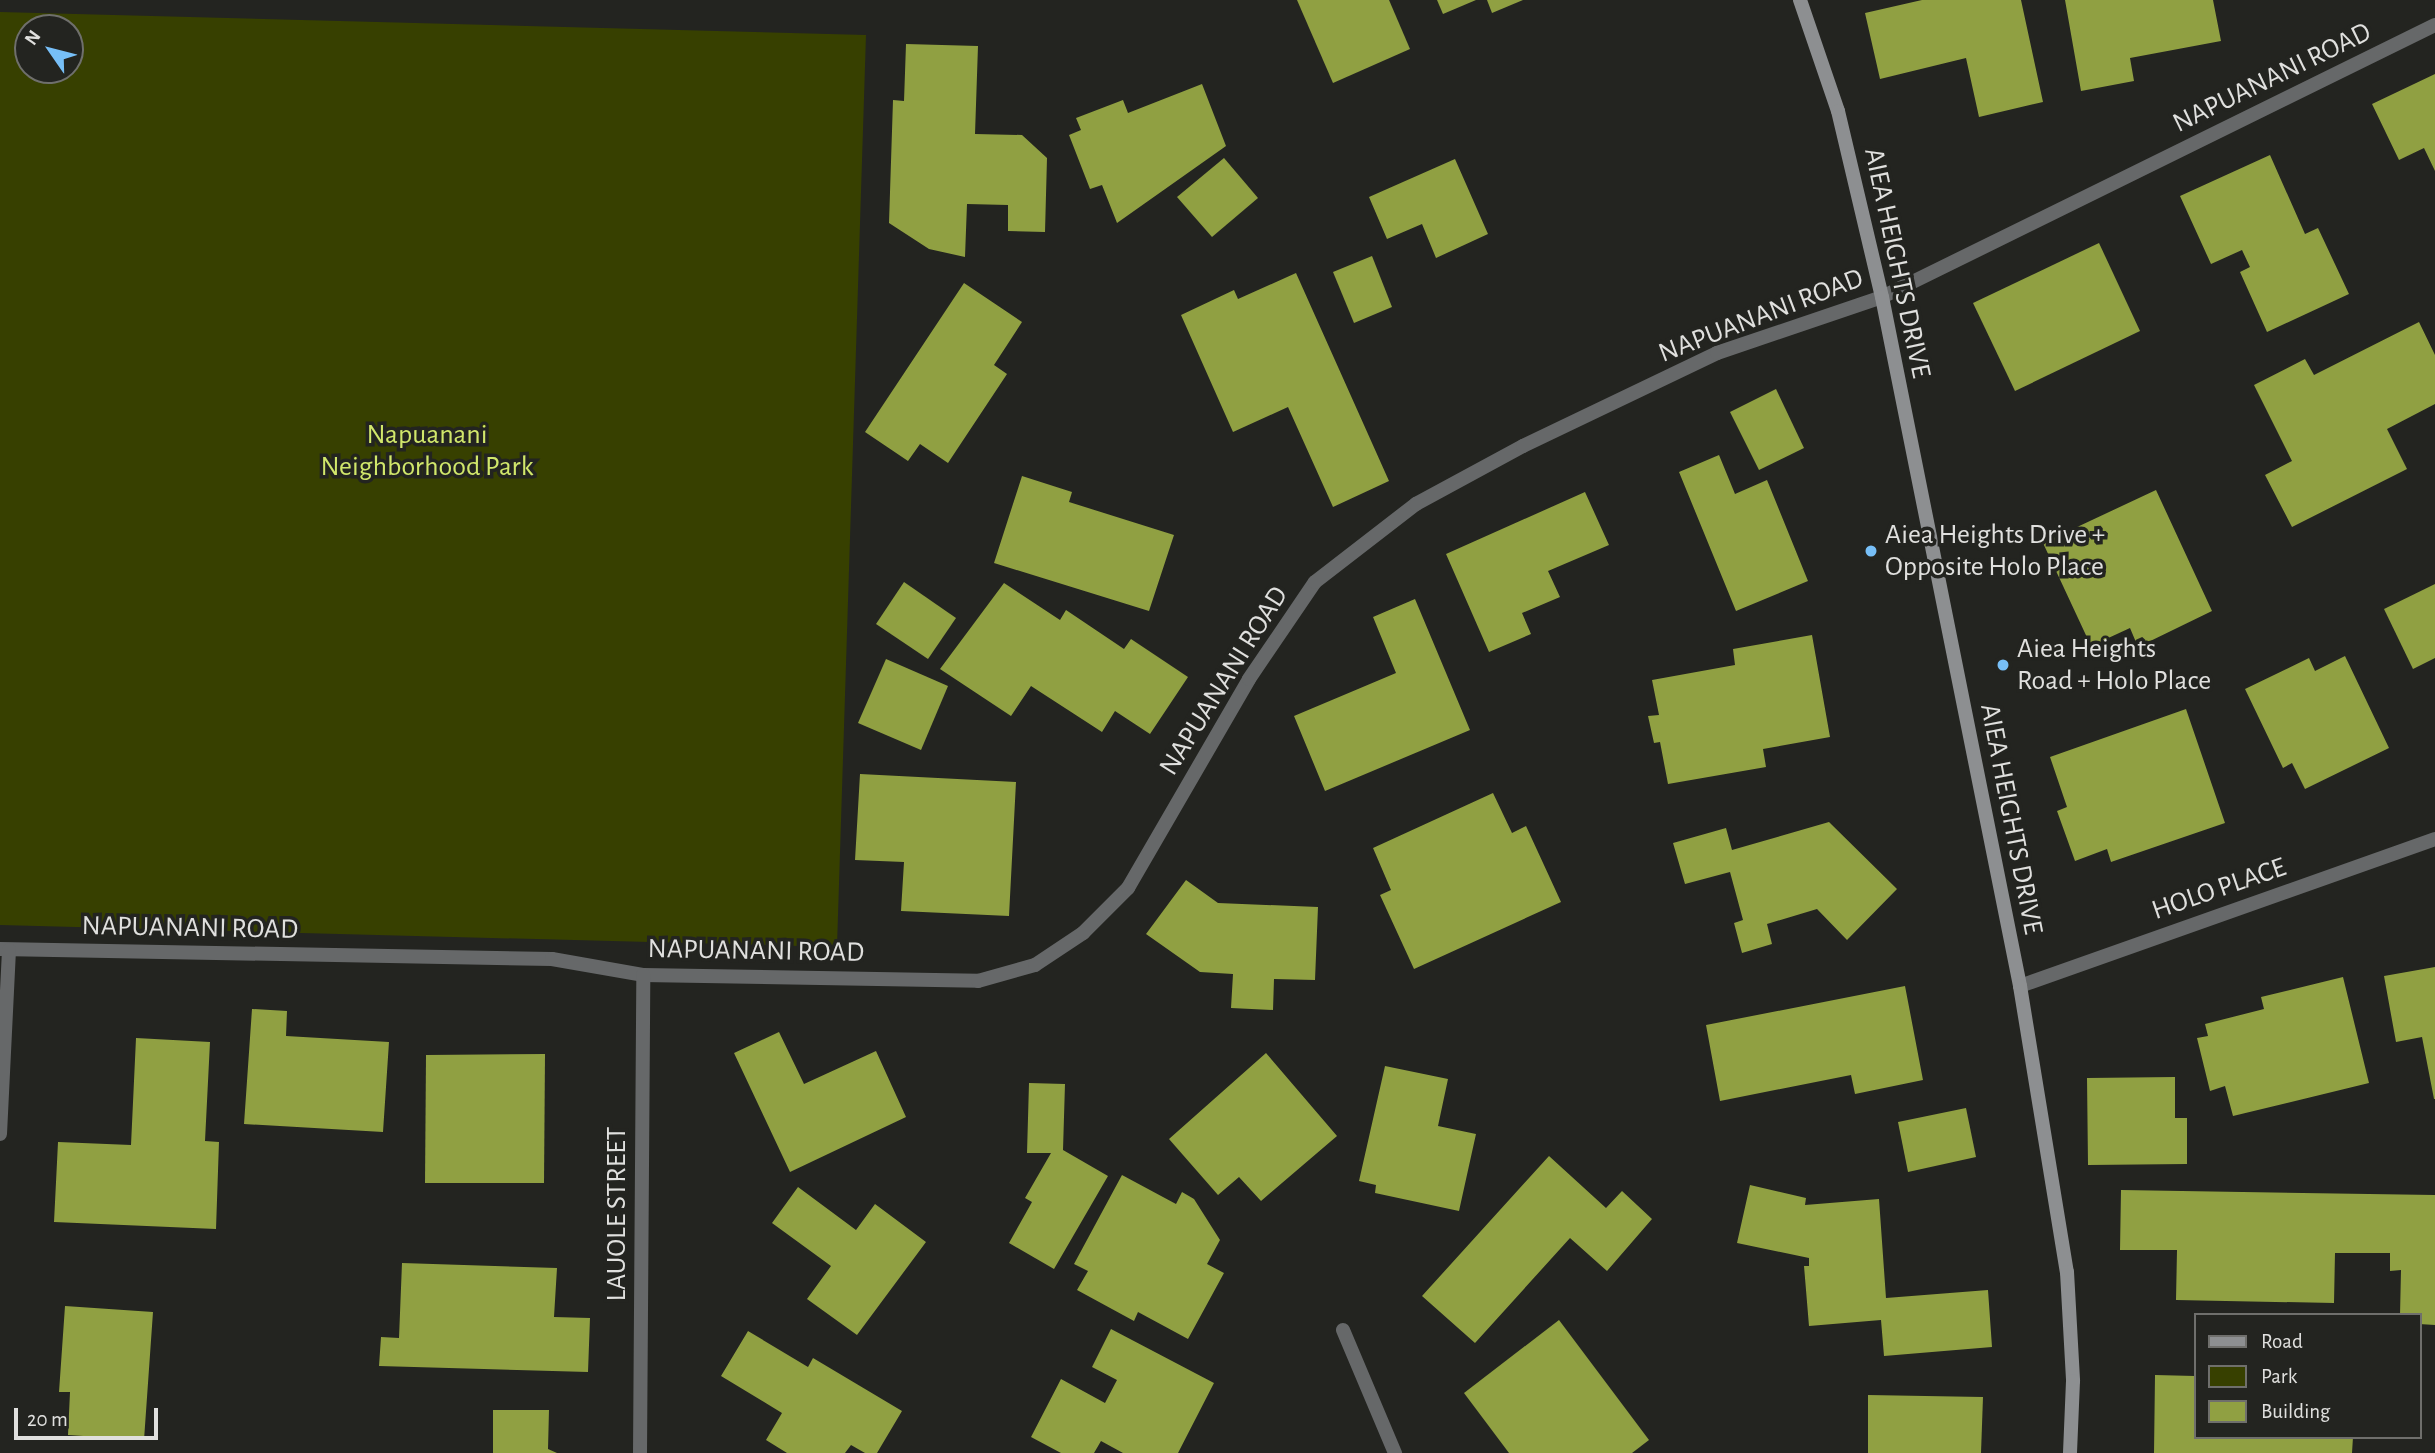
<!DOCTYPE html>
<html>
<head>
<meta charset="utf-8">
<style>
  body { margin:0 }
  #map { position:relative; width:2435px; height:1453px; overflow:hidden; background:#232420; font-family:"Alegreya Sans",sans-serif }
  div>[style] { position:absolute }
  .green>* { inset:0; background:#374000 }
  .building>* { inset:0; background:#90a042 }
  .street>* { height:14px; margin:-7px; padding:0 7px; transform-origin:7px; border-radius:7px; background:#666869 }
  .secondary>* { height:14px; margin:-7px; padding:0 7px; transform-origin:7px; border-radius:7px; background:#8d8f91 }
  .dots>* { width:19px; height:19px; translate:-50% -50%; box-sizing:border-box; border:4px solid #232420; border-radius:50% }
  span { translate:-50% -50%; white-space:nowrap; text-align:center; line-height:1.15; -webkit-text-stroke:7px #232420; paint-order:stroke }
  .street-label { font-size:28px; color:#e0e0de }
  .park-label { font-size:28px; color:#d1e76b }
  .poi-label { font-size:28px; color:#e0e0de }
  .left { translate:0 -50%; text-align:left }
  .legend { position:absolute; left:2194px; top:1313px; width:228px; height:126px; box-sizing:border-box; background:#232420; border:2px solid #6f6f6c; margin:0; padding:9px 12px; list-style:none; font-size:21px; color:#e0e0de }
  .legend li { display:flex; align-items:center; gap:14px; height:35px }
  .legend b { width:35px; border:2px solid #6f6f6c }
  .north { position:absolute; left:14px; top:14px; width:70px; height:70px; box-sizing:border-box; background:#232420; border:2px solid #6f6f6c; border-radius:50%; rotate:305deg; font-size:19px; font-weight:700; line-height:28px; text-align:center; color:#e0e0de }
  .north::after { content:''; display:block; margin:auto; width:24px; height:32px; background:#77bff7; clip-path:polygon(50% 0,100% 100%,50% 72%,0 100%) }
  .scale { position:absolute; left:14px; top:1408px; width:144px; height:32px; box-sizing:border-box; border:4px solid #e0e0de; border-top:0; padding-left:9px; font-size:21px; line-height:24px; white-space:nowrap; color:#e0e0de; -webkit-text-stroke:5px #232420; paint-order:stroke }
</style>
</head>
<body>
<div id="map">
  <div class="green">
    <div style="clip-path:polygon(evenodd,0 12px,866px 35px,837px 947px,0 925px,0 12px,28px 28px,70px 28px,70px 70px,28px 70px,28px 28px)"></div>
  </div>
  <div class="building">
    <div style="clip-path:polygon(1297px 0,1389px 0,1410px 49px,1333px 83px)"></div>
    <div style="clip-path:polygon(1437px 0,1476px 0,1443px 14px)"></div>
    <div style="clip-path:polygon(1487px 0,1523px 0,1492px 13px)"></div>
    <div style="clip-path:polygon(1922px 0,2021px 0,2043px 102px,1979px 117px,1966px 58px,1880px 79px,1865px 13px)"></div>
    <div style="clip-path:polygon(2065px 0,2213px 0,2221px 41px,2130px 58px,2134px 81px,2081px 91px)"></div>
    <div style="clip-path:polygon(906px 44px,978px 46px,975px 134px,1022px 135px,1047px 158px,1045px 232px,1008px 231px,1008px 205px,967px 204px,965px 257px,929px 249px,889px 223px,893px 100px,904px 101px)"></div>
    <div style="clip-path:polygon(2435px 74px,2435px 171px,2424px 148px,2399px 160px,2372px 104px)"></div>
    <div style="clip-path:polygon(1202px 84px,1226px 146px,1117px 223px,1102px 185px,1090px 189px,1069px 135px,1081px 130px,1076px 118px,1123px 100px,1128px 113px)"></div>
    <div style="clip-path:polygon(2270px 155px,2305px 234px,2318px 228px,2349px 294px,2267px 332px,2240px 272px,2250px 267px,2242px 250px,2211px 264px,2180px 196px)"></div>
    <div style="clip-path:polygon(1224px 158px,1258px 198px,1212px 237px,1177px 197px)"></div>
    <div style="clip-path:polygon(1455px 159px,1488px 234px,1436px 258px,1422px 224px,1387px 239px,1369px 197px)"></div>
    <div style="clip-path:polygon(2099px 243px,2140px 331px,2015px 391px,1973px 303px)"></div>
    <div style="clip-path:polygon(1372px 256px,1392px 307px,1354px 323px,1333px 272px)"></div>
    <div style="clip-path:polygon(1296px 273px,1389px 481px,1333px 507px,1288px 407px,1233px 432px,1181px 315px,1234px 290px,1238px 299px)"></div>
    <div style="clip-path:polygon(964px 283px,1022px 322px,994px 365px,1007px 374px,948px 463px,920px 444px,908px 461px,865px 432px)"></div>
    <div style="clip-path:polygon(2419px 322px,2435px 355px,2435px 404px,2387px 429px,2407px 469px,2292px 527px,2265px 475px,2292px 461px,2254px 385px,2305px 359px,2314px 375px)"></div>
    <div style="clip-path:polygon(1776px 389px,1804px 448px,1759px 470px,1730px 412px)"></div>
    <div style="clip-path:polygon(1719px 455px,1735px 494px,1767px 480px,1808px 581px,1736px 611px,1679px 472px)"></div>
    <div style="clip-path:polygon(1022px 476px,1072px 492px,1069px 502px,1174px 535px,1149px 611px,994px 563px)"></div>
    <div style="clip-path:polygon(2156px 490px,2212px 611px,2138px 647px,2130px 628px,2091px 646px,2043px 543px)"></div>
    <div style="clip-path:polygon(1585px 492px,1609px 545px,1548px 571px,1560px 597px,1522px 613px,1531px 634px,1489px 652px,1446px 554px)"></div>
    <div style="clip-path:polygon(904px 582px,956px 618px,928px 659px,876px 624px)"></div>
    <div style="clip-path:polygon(1004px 583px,1060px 620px,1066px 610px,1124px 649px,1131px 639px,1188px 677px,1150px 734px,1115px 711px,1102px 732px,1031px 686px,1011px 716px,940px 669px)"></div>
    <div style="clip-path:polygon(2435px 584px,2435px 658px,2413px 669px,2384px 609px)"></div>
    <div style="clip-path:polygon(1415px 599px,1470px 730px,1325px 791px,1294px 716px,1396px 673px,1373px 617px)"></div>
    <div style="clip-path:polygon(1812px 635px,1830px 737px,1763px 749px,1766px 767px,1668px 784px,1660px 742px,1654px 743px,1648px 716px,1659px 715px,1652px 680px,1735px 665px,1733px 649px)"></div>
    <div style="clip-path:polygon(2345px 656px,2389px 748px,2305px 789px,2292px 763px,2283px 768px,2245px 689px,2309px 658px,2315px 671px)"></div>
    <div style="clip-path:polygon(886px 659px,948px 686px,921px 750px,858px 723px)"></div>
    <div style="clip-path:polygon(2186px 709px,2225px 823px,2111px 862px,2107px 849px,2075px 861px,2057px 811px,2067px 807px,2050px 757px)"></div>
    <div style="clip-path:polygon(860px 774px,1016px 782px,1009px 916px,901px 911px,904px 862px,855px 860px)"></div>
    <div style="clip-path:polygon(1493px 793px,1512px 833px,1526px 826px,1561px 902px,1414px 969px,1380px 895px,1391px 890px,1373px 848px)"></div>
    <div style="clip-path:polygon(1829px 822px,1897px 889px,1847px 940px,1817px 909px,1767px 924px,1772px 944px,1742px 953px,1734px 923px,1743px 920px,1730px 872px,1685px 884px,1673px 843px,1726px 828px,1732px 850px)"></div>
    <div style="clip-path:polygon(1186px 880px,1218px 903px,1318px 907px,1315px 980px,1274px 979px,1273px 1010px,1231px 1008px,1233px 974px,1200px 972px,1146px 934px)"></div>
    <div style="clip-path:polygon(2435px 967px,2435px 1099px,2434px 1099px,2422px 1037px,2396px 1042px,2384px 976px)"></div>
    <div style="clip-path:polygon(2343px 977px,2369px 1083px,2233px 1116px,2225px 1086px,2210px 1091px,2197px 1038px,2208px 1036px,2205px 1024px,2264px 1009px,2261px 997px)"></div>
    <div style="clip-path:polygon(1905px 986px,1923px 1080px,1855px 1094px,1851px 1075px,1720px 1101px,1706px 1025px)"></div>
    <div style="clip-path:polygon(252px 1009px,287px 1011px,286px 1036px,389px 1042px,383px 1132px,244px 1124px)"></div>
    <div style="clip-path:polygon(779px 1032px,804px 1084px,876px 1051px,906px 1117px,790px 1172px,734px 1053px)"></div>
    <div style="clip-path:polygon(136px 1038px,210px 1042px,205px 1141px,219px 1142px,216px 1229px,54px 1222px,58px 1142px,131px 1145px)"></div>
    <div style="clip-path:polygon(1266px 1053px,1337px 1136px,1261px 1201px,1239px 1177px,1218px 1195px,1169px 1139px)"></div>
    <div style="clip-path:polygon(545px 1054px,544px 1183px,425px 1183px,426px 1055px)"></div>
    <div style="clip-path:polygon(1385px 1066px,1448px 1079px,1438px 1126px,1476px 1134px,1459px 1211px,1375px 1193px,1376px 1185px,1359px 1181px)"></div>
    <div style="clip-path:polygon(2175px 1077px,2175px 1118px,2187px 1118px,2187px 1164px,2088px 1165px,2087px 1078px)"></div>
    <div style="clip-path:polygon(1029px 1083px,1065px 1084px,1063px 1150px,1108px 1176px,1054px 1269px,1009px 1243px,1032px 1202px,1025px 1198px,1051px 1153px,1027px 1153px)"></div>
    <div style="clip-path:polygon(1966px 1108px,1976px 1157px,1908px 1172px,1898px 1122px)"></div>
    <div style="clip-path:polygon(1549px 1156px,1606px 1208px,1622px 1191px,1652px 1219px,1607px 1271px,1570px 1238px,1475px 1343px,1422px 1296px)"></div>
    <div style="clip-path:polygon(1122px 1175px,1176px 1204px,1182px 1192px,1194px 1199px,1220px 1240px,1207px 1264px,1224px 1273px,1188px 1339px,1138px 1312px,1134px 1321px,1077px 1290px,1088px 1271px,1074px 1264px)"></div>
    <div style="clip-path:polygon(1750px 1185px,1806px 1198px,1805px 1205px,1879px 1199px,1886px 1298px,1988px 1290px,1992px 1347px,1884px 1356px,1881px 1320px,1809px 1326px,1804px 1266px,1809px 1266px,1809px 1258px,1737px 1243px)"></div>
    <div style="clip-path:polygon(798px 1187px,856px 1230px,875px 1204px,926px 1242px,857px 1335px,807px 1299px,831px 1266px,772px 1223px)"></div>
    <div style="clip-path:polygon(2121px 1190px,2435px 1195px,2435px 1325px,2419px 1324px,2419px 1315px,2400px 1315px,2401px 1270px,2390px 1271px,2390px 1253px,2335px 1253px,2334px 1303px,2176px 1300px,2177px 1250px,2120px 1250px)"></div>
    <div style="clip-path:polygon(402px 1263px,557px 1268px,554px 1317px,590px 1318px,588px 1372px,379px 1366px,381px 1337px,399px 1338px)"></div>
    <div style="clip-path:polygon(65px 1306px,153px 1312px,144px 1440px,68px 1435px,70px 1392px,59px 1392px)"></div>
    <div style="clip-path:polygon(1559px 1320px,1649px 1440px,1632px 1453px,1509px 1453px,1464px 1393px)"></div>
    <div style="clip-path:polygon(1111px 1329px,1214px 1383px,1178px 1453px,1123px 1453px,1101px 1441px,1094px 1453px,1061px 1453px,1031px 1437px,1061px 1379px,1105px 1403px,1117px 1380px,1092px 1367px)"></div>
    <div style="clip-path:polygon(748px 1331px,808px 1367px,813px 1358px,902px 1411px,877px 1453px,865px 1453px,851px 1445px,845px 1453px,787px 1453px,766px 1440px,782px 1413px,721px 1376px)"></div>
    <div style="clip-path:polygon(2155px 1375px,2195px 1376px,2195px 1437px,2353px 1437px,2352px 1453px,2154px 1453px)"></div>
    <div style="clip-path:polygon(1868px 1395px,1983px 1397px,1981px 1453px,1868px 1453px)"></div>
    <div style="clip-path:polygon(493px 1410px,549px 1410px,548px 1449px,557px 1453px,493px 1453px)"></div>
  </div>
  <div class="street">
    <div style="left:0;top:949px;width:552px;rotate:1.04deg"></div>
    <div style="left:552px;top:959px;width:92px;rotate:10deg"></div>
    <div style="left:643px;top:975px;width:335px;rotate:1deg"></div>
    <div style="left:978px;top:981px;width:59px;rotate:-15.7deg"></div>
    <div style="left:1035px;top:965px;width:58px;rotate:-33.7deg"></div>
    <div style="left:1083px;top:933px;width:64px;rotate:-45deg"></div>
    <div style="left:1128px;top:888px;width:241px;rotate:-59.9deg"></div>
    <div style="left:1249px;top:679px;width:117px;rotate:-55.8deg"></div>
    <div style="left:1315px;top:582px;width:128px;rotate:-37.7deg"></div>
    <div style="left:1416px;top:504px;width:122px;rotate:-28.5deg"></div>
    <div style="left:1523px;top:446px;width:215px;rotate:-25.6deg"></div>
    <div style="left:1717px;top:353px;width:174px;rotate:-18.7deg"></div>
    <div style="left:1882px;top:297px;width:616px;rotate:-26.19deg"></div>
    <div style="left:2020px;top:986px;width:440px;rotate:-19.5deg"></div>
    <div style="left:0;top:1134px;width:184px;rotate:-87.2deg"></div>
    <div style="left:1343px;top:1330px;width:134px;rotate:67.1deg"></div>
    <div style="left:640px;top:1453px;width:478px;rotate:-89.6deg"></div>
  </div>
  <div class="secondary">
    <div style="left:1800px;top:0;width:117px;rotate:71.1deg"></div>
    <div style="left:1838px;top:111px;width:191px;rotate:76.7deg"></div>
    <div style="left:1882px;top:297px;width:703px;rotate:78.67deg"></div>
    <div style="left:2020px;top:986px;width:290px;rotate:80.7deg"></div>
    <div style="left:2067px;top:1272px;width:109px;rotate:86.8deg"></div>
    <div style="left:2073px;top:1381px;width:72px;rotate:92.4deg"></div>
  </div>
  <div class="dots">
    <div style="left:1871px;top:551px;background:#77bff7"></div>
    <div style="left:2003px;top:665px;background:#77bff7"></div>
  </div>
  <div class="street-label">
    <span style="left:2272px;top:78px;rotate:-26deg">NAPUANANI ROAD</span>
    <span style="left:1897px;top:263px;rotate:78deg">AIEA HEIGHTS DRIVE</span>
    <span style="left:1761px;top:316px;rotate:-21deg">NAPUANANI ROAD</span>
    <span style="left:1224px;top:681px;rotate:-58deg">NAPUANANI ROAD</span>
    <span style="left:2011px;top:819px;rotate:79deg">AIEA HEIGHTS DRIVE</span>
    <span style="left:2219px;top:889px;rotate:-19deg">HOLO PLACE</span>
    <span style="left:190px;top:928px;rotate:1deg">NAPUANANI ROAD</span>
    <span style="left:756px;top:951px;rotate:1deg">NAPUANANI ROAD</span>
    <span style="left:617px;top:1214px;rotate:-90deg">LAUOLE STREET</span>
  </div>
  <div class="park-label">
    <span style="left:427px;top:451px">Napuanani<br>Neighborhood Park</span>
  </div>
  <div class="poi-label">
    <span class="left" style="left:1885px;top:551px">Aiea Heights Drive +<br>Opposite Holo Place</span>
    <span class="left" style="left:2017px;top:665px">Aiea Heights<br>Road + Holo Place</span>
  </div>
  <ul class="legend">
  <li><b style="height:9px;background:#8d8f91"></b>Road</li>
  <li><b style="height:19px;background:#374000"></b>Park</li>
  <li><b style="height:19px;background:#90a042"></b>Building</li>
  </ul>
  <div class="north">N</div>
  <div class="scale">20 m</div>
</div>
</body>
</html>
